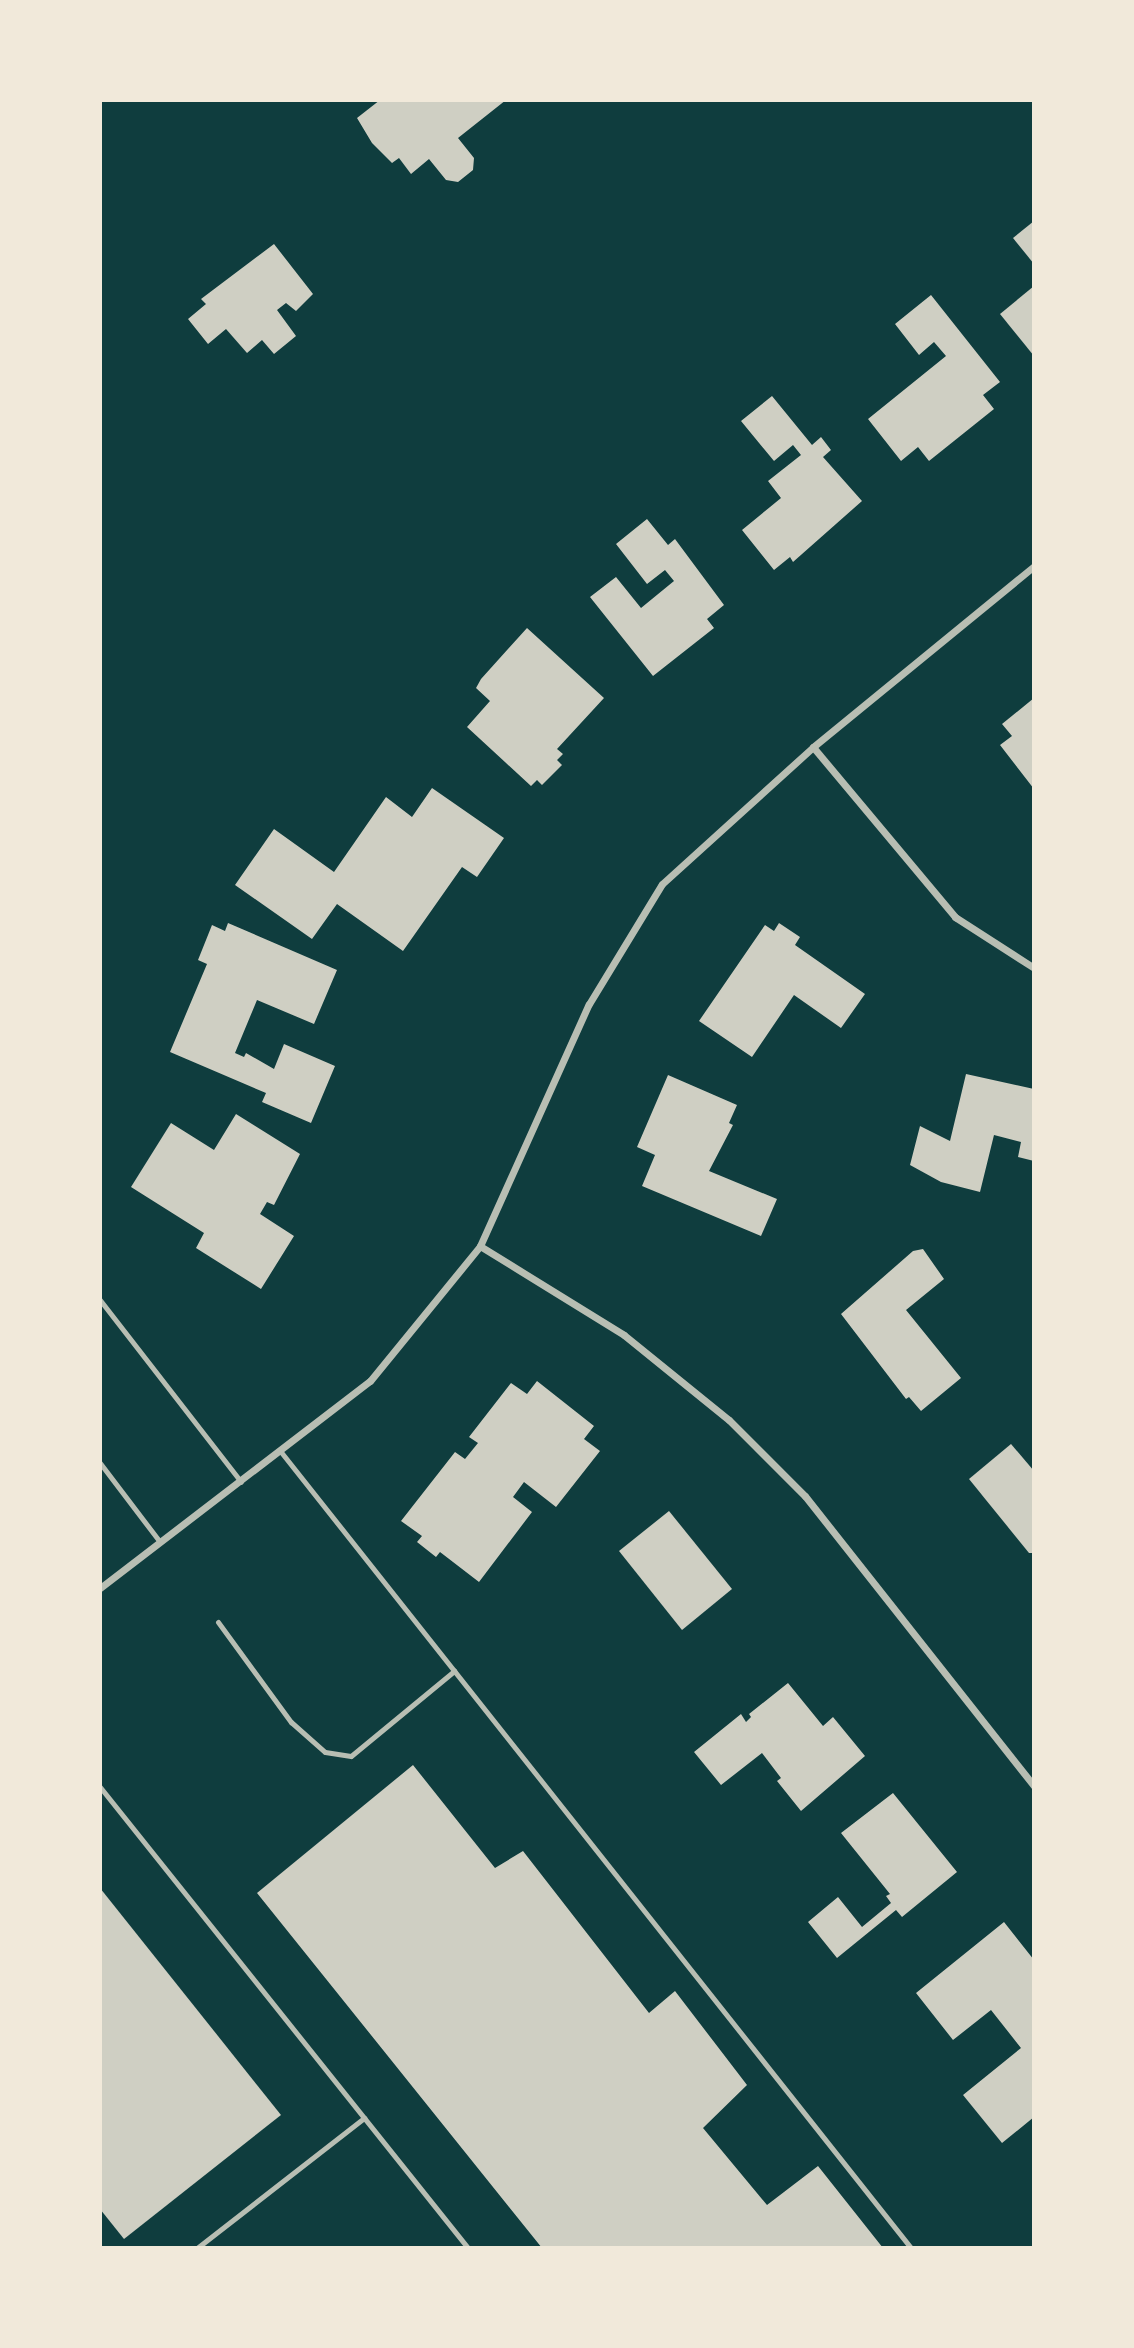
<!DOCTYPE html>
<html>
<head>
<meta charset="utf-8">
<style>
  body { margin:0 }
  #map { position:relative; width:1134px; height:2348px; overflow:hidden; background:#0f3d3e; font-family:"Work Sans",sans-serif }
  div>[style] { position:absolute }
  .building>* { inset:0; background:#cfcfc3 }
  .service>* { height:5px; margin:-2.5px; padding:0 2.5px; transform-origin:2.5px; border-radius:2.5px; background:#b8beb3 }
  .minor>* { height:7px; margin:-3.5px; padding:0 3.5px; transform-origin:3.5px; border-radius:3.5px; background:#b8beb3 }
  span { translate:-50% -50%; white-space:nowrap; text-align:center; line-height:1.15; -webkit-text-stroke:6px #f1e9da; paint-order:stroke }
  .frame { position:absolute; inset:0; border:102px solid #f1e9da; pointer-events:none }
</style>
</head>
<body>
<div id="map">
  <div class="building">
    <div style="clip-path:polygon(380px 100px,506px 100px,458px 138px,474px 158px,473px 170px,458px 182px,446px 180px,429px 159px,411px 174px,399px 158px,392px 163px,372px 143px,357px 118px)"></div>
    <div style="clip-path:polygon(1034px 221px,1034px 264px,1013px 238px)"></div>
    <div style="clip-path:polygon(274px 244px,313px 294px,296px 311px,286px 303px,277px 310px,296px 336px,274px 354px,262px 340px,247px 353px,226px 329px,208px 344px,188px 319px,206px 304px,201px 299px)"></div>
    <div style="clip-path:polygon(1034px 286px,1034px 356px,1000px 314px)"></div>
    <div style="clip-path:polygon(931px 295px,1000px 382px,983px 395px,994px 409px,929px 461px,918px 447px,901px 461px,868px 419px,946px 356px,934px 342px,919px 355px,895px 324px)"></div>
    <div style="clip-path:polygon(772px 396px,812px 445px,821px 437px,831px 450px,823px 457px,862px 501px,793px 562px,790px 557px,774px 570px,742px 530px,781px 498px,768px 481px,801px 455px,793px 445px,774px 461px,741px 421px)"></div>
    <div style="clip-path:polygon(647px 519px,668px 545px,675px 539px,724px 605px,707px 619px,714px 628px,653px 676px,590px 597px,616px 577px,641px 608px,674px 581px,665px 570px,647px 584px,616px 544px)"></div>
    <div style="clip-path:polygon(527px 628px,604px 698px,557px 749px,563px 754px,557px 760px,562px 765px,542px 785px,537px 780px,531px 786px,467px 727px,490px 701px,476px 688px,481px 679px)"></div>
    <div style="clip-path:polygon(1034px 698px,1034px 789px,1000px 745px,1012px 736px,1002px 724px)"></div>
    <div style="clip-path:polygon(432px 788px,504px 838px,477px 877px,462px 867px,403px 951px,337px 904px,312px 939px,235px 885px,274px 829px,334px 872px,386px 797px,412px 817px)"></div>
    <div style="clip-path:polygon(228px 923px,337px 970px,314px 1024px,257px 1000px,235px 1053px,244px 1057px,246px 1053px,274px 1069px,284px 1044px,335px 1066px,311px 1123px,262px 1102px,266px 1093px,170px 1052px,207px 964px,198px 960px,212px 925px,225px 931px)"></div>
    <div style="clip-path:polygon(779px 923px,800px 937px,795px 945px,865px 994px,841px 1028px,794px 995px,752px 1057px,699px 1021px,765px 925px,774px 931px)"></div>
    <div style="clip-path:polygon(966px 1074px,1034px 1089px,1034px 1161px,1018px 1157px,1021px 1142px,994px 1135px,980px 1192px,941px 1182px,910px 1165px,920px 1126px,950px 1141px)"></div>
    <div style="clip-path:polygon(668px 1075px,737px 1105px,729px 1123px,733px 1125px,709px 1171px,777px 1199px,761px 1236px,642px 1186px,655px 1155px,637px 1147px)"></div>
    <div style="clip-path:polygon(236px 1114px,300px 1154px,274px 1205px,267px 1202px,260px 1214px,294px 1236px,261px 1289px,196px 1248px,204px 1233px,131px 1187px,171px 1123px,214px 1150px)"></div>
    <div style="clip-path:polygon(923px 1249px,944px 1279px,906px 1310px,961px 1378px,921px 1411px,909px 1397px,906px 1399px,841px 1314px,913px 1251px)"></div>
    <div style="clip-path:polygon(537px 1381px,594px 1426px,584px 1439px,600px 1451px,556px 1507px,524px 1482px,513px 1497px,532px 1512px,479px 1582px,440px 1552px,436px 1557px,417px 1542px,422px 1536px,401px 1521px,455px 1452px,465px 1459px,478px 1443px,469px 1437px,511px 1383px,527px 1394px)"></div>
    <div style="clip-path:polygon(1011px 1444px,1034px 1471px,1034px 1553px,1029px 1553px,969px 1479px)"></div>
    <div style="clip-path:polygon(669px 1511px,732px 1589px,682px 1630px,619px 1551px)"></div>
    <div style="clip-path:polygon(788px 1683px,823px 1726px,833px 1717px,865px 1756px,801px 1811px,777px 1781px,781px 1778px,762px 1753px,721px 1785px,694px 1752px,741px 1714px,746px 1722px,751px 1717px,749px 1714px)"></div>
    <div style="clip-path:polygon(413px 1765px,495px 1868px,523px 1851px,649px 2013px,675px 1991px,747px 2085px,703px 2128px,767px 2205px,818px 2166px,883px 2248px,542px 2248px,257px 1893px)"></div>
    <div style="clip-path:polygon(893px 1793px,957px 1872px,902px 1917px,896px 1910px,837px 1958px,808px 1922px,838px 1897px,862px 1927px,891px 1903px,886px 1896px,890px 1894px,841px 1833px)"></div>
    <div style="clip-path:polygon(100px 1888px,281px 2115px,124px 2239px,100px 2209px)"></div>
    <div style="clip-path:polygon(1004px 1922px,1034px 1960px,1034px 2117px,1002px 2143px,963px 2095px,1021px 2048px,991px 2010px,953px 2040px,916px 1993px)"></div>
  </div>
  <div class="service">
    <div style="left:100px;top:1300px;width:230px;rotate:52.2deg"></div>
    <div style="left:281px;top:1452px;width:1015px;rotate:51.64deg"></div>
    <div style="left:100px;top:1463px;width:99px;rotate:52.8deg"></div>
    <div style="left:218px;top:1622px;width:124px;rotate:53.9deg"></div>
    <div style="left:291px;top:1722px;width:45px;rotate:41.4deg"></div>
    <div style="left:325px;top:1752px;width:26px;rotate:9deg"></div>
    <div style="left:351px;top:1756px;width:134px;rotate:-39.5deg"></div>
    <div style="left:100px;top:1787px;width:590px;rotate:51.4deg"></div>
    <div style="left:197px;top:2248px;width:212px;rotate:-37.9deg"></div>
  </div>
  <div class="minor">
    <div style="left:813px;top:747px;width:222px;rotate:50.1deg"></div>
    <div style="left:955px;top:917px;width:94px;rotate:32.8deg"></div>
    <div style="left:480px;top:1246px;width:169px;rotate:31.7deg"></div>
    <div style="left:624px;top:1335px;width:135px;rotate:39deg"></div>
    <div style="left:729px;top:1420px;width:107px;rotate:45deg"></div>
    <div style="left:805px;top:1496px;width:370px;rotate:51.7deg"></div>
    <div style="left:100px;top:1588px;width:340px;rotate:-37.5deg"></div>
    <div style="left:370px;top:1381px;width:174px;rotate:-50.8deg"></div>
    <div style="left:480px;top:1246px;width:265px;rotate:-65.8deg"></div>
    <div style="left:589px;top:1004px;width:140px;rotate:-58.7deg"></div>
    <div style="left:662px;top:884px;width:204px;rotate:-42.2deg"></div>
    <div style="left:813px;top:747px;width:286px;rotate:-39.3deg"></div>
  </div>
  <div class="frame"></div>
</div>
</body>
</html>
